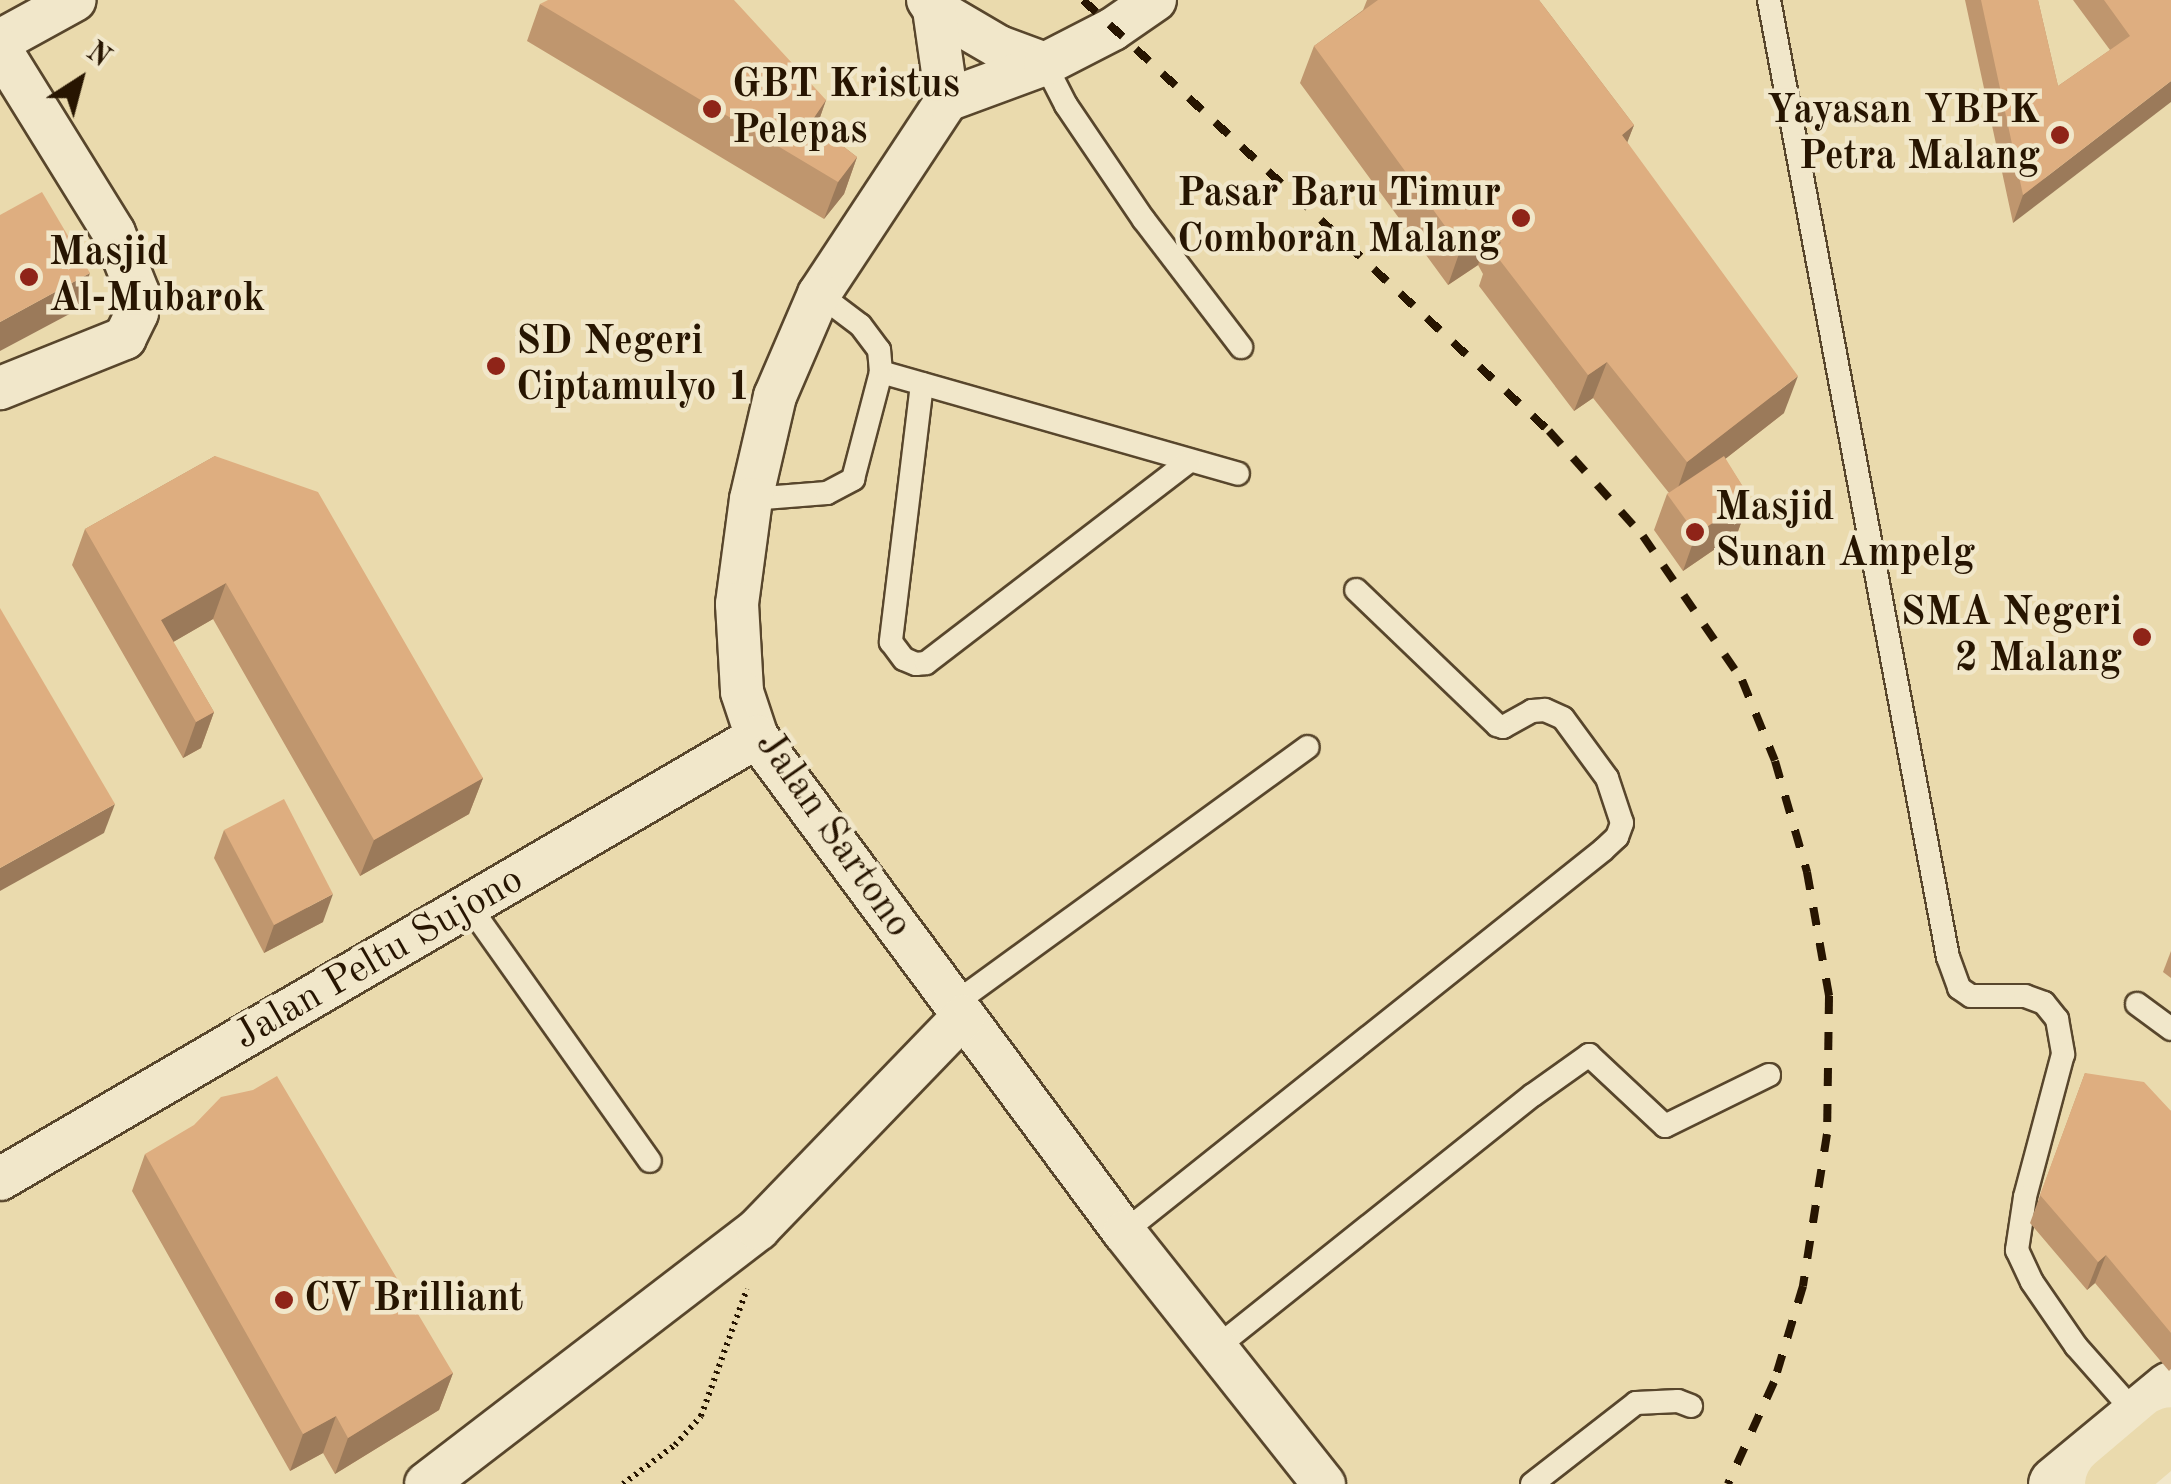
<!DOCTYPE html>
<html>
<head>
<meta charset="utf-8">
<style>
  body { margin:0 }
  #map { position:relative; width:2171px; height:1484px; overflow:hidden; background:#eadaad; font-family:"Old Standard TT",serif }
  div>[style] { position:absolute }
  .path>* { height:6px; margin-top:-3px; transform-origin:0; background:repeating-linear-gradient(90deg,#271501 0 2.5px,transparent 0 7.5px) }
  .roads { filter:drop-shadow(2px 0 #58462c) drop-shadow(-2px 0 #58462c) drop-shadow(0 2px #58462c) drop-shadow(0 -2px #58462c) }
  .service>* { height:22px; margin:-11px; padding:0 11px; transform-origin:11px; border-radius:11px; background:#f1e7ca }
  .minor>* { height:42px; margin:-21px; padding:0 21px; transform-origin:21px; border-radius:21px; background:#f1e7ca }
  .secondary>* { height:55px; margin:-27.5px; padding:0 27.5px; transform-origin:27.5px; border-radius:27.5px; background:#f1e7ca }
  .trunk>* { height:55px; margin:-27.5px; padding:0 27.5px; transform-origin:27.5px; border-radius:27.5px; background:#eadaad }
  .rail>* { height:8px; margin-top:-4px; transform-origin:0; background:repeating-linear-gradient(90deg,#271501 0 18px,transparent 0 36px) }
  .wall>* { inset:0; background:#bf966e }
  .shaded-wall>* { inset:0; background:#9b7a5a }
  .building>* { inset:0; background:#deae80 }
  .dots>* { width:28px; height:28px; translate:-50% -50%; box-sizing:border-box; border:5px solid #f1e7ca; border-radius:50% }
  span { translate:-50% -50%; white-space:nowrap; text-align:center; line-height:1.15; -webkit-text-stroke:9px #f1e7ca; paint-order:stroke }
  .poi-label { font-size:40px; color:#271501; font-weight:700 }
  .left { translate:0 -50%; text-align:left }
  .right { translate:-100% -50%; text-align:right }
  .street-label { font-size:40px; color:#271501 }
  .north { position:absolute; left:30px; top:30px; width:100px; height:100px; -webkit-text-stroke:8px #f1e7ca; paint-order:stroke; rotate:36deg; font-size:28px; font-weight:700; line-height:40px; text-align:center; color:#271501 }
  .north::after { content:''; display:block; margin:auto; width:35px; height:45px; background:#271501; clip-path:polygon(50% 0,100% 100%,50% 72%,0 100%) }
</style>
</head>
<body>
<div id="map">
  <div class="path">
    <div style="left:623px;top:1484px;width:65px;rotate:-36.9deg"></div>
    <div style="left:675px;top:1445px;width:39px;rotate:-48deg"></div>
    <div style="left:701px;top:1416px;width:135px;rotate:-70.1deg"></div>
  </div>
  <div class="roads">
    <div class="service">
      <div style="left:1769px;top:0;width:974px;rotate:79.41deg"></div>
      <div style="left:1948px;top:957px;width:33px;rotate:70deg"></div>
      <div style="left:1959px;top:988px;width:14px;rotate:34deg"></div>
      <div style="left:1971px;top:996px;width:54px"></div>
      <div style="left:2025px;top:996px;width:20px;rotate:20deg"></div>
      <div style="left:2044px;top:1003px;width:21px;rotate:51deg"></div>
      <div style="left:2057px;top:1019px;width:36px;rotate:80deg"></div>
      <div style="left:2063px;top:1054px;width:148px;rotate:104.9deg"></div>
      <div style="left:2025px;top:1197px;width:54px;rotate:98.6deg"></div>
      <div style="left:2017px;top:1250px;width:35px;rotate:65deg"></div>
      <div style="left:2032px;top:1282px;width:78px;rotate:55.5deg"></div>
      <div style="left:2076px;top:1346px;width:92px;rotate:48.5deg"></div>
      <div style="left:1045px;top:64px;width:46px;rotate:62.9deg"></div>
      <div style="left:1066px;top:105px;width:139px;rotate:55.9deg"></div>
      <div style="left:1144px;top:220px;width:160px;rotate:52.6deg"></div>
      <div style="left:881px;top:372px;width:371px;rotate:15.9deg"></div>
      <div style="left:922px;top:384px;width:260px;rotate:96.9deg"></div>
      <div style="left:891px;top:642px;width:21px;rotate:53deg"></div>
      <div style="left:904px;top:659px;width:13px;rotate:23deg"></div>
      <div style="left:916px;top:664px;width:10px;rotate:-6deg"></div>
      <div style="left:926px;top:663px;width:332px;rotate:-37.5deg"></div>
      <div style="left:751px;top:499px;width:76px;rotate:-4.5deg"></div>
      <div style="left:827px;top:493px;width:30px;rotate:-28deg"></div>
      <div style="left:853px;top:479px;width:111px;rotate:-75.3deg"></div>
      <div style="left:881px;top:372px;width:22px;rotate:-95deg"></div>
      <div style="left:879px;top:350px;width:31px;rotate:-127deg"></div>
      <div style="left:860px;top:325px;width:51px;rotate:-142.9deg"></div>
      <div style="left:470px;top:907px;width:311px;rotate:54.7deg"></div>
      <div style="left:954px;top:1004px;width:437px;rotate:-36deg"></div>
      <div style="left:2137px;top:1004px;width:42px;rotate:36.3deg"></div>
      <div style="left:1124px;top:1232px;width:613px;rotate:-38.57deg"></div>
      <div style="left:1603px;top:850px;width:19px;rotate:-43deg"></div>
      <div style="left:1617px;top:837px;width:15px;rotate:-70deg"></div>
      <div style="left:1622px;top:823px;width:47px;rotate:-108.4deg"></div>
      <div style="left:1607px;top:778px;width:74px;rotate:-126.3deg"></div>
      <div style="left:1563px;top:718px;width:20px;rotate:-156deg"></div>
      <div style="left:1545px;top:710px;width:13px;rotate:176deg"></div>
      <div style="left:1532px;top:711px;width:33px;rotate:151deg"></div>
      <div style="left:1503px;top:727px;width:6px;rotate:-162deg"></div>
      <div style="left:1497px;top:725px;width:195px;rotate:-136.2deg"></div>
      <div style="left:1217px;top:1347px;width:404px;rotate:-38.6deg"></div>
      <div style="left:1533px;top:1095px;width:69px;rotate:-35.5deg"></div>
      <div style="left:1589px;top:1055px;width:104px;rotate:43.1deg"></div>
      <div style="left:1665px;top:1126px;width:116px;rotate:-26.1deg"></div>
      <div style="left:1532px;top:1484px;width:132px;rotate:-37.9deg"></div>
      <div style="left:1636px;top:1403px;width:42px;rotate:-2.7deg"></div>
      <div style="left:1678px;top:1401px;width:14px;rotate:21deg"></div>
    </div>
    <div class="minor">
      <div style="left:928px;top:0;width:11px;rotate:56deg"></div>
      <div style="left:934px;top:9px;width:75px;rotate:30.3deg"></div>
      <div style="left:999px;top:47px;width:49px;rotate:20.3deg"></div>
      <div style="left:934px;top:9px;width:92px;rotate:81.9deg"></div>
      <div style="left:0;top:41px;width:85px;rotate:-28.7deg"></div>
      <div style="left:0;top:49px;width:216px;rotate:58.2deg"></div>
      <div style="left:114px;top:233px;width:65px;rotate:68.2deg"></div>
      <div style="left:138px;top:293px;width:20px;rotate:93deg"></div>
      <div style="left:137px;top:313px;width:28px;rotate:116deg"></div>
      <div style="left:125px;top:338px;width:135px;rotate:158.2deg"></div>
      <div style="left:947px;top:100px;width:232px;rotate:123.4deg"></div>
      <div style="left:819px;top:294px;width:111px;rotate:113.3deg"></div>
      <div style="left:775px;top:396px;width:106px;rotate:103.1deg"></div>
      <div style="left:751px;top:499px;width:106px;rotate:97.6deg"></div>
      <div style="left:737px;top:604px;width:88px;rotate:86.7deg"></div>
      <div style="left:742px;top:692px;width:47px;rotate:71.6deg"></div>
      <div style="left:757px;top:737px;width:616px;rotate:53.45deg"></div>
      <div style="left:1124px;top:1232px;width:322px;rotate:51.6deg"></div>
      <div style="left:947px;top:100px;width:104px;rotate:-20.2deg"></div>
      <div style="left:1045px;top:64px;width:76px;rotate:-27.2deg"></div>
      <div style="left:1113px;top:29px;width:51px;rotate:-34.6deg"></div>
      <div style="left:0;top:1179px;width:877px;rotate:-30.28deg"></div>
      <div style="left:426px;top:1484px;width:419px;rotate:-37.5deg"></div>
      <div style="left:758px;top:1229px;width:296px;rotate:-46deg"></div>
    </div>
    <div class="secondary">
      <div style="left:2056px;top:1484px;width:149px;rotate:-39.6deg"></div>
      <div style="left:2167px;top:1484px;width:5px;rotate:-37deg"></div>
    </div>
    <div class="trunk">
      <div style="left:2112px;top:1484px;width:77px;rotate:-40.3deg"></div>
    </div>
  </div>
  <div class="rail">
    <div style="left:1083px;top:0;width:635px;rotate:42.77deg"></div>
    <div style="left:1549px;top:431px;width:141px;rotate:48.2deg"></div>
    <div style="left:1643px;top:536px;width:175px;rotate:55.5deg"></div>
    <div style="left:1742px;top:680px;width:87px;rotate:67.8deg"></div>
    <div style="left:1775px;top:761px;width:116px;rotate:73.9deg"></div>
    <div style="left:1807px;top:872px;width:126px;rotate:79.9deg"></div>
    <div style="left:1829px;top:996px;width:138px;rotate:90.8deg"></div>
    <div style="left:1827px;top:1134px;width:154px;rotate:99deg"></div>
    <div style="left:1803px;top:1286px;width:100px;rotate:106.8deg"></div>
    <div style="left:1774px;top:1382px;width:112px;rotate:114.3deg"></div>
  </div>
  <div class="wall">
    <div style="clip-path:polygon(1367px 0,1539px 0,1634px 125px,1627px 142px,1784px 413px,1725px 459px,1750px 498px,1737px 534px,1683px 571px,1654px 530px,1667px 494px,1669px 493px,1593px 398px,1574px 411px,1479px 286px,1483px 274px,1478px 265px,1448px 285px,1300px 83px,1314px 46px,1363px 10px)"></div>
    <div style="clip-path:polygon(1965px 0,2038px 0,2058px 86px,2110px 50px,2073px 0,2171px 0,2013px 223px)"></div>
    <div style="clip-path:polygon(540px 4px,826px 100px,817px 126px,857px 157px,844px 194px,824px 219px,527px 41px)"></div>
    <div style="clip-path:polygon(215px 456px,483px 778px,469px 814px,360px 876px,213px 619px,173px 642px,214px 712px,201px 748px,183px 758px,72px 565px,85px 529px)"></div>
    <div style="clip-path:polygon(224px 830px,323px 922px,264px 953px,214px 858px)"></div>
    <div style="clip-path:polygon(2171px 951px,2171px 978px,2163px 972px)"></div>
    <div style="clip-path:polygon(2085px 1073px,2171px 1111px,2171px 1369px,2169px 1371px,2095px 1283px,2087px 1290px,2030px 1223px)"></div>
    <div style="clip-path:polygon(145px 1154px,453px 1373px,439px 1410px,335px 1474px,323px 1453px,290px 1471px,132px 1191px)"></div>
  </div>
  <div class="shaded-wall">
    <div style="clip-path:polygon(2171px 81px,2171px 102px,2013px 223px,2023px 195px)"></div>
    <div style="clip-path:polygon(826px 100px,813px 137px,811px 122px)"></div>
    <div style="clip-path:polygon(1634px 125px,1620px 161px,1622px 135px)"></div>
    <div style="clip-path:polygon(857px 157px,844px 194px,824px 219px,838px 182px)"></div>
    <div style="clip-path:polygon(1491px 228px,1478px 265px,1448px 285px,1461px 248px)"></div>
    <div style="clip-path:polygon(90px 273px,77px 310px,0 351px,0 322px)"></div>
    <div style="clip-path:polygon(1607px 362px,1593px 398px,1574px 411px,1588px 375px)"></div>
    <div style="clip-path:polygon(1798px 376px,1784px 413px,1674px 499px,1687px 462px)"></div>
    <div style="clip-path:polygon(1750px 498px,1737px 534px,1683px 571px,1696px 534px)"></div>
    <div style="clip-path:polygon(226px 583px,213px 619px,156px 652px,161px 620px)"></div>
    <div style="clip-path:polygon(214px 712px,201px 748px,183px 758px,196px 722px)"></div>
    <div style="clip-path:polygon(483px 778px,469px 814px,360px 876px,374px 840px)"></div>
    <div style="clip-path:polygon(115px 804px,104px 833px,0 891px,0 868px)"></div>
    <div style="clip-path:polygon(333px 894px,323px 922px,264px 953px,274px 925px)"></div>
    <div style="clip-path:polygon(2106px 1255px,2095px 1283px,2087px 1290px,2098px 1262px)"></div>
    <div style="clip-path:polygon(453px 1373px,439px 1410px,335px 1474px,348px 1438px)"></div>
    <div style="clip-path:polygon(336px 1416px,323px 1453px,290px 1471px,303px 1434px)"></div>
  </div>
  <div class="building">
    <div style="clip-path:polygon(548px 0,734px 0,826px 100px,811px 122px,857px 157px,838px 182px,540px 4px)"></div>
    <div style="clip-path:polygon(1378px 0,1539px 0,1634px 125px,1622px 135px,1798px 376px,1687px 462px,1607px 362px,1588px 375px,1492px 250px,1501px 243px,1491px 228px,1461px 248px,1314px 46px)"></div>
    <div style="clip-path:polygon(1981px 0,2038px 0,2058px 86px,2130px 36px,2104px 0,2171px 0,2171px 81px,2023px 195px)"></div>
    <div style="clip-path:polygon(42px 192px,90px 273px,0 322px,0 215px)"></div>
    <div style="clip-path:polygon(215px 456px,318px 492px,483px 778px,374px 840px,226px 583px,161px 620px,214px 712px,196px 722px,85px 529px)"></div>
    <div style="clip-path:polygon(1724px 456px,1750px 498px,1696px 534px,1667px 494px)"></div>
    <div style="clip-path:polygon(0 608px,115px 804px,0 868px)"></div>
    <div style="clip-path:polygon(284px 799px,333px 894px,274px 925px,224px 830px)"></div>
    <div style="clip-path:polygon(2085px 1073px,2144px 1082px,2171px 1111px,2171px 1333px,2106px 1255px,2098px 1262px,2040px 1195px)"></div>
    <div style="clip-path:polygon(277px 1076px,453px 1373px,348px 1438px,336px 1416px,303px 1434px,145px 1154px,194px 1125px,221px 1097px,253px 1090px)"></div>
  </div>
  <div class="dots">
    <div style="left:712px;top:109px;background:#8f2418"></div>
    <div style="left:2060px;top:135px;background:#8f2418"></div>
    <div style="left:1521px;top:218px;background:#8f2418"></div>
    <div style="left:29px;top:277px;background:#8f2418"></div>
    <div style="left:496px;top:366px;background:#8f2418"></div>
    <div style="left:1695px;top:532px;background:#8f2418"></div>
    <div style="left:2142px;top:637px;background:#8f2418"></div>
    <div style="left:284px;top:1300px;background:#8f2418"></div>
  </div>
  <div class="poi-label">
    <span class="left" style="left:732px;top:109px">GBT Kristus<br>Pelepas</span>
    <span class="right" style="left:2040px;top:135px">Yayasan YBPK<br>Petra Malang</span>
    <span class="right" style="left:1501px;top:218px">Pasar Baru Timur<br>Comboran Malang</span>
    <span class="left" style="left:49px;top:277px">Masjid<br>Al-Mubarok</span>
    <span class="left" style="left:516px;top:366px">SD Negeri<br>Ciptamulyo 1</span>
    <span class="left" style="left:1715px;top:532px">Masjid<br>Sunan Ampelg</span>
    <span class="right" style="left:2122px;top:637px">SMA Negeri<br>2 Malang</span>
    <span class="left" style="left:304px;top:1300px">CV Brilliant</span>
  </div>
  <div class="street-label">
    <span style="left:833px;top:835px;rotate:55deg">Jalan Sartono</span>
    <span style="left:379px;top:959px;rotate:-30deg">Jalan Peltu Sujono</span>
  </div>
  <div class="north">N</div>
</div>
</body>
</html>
